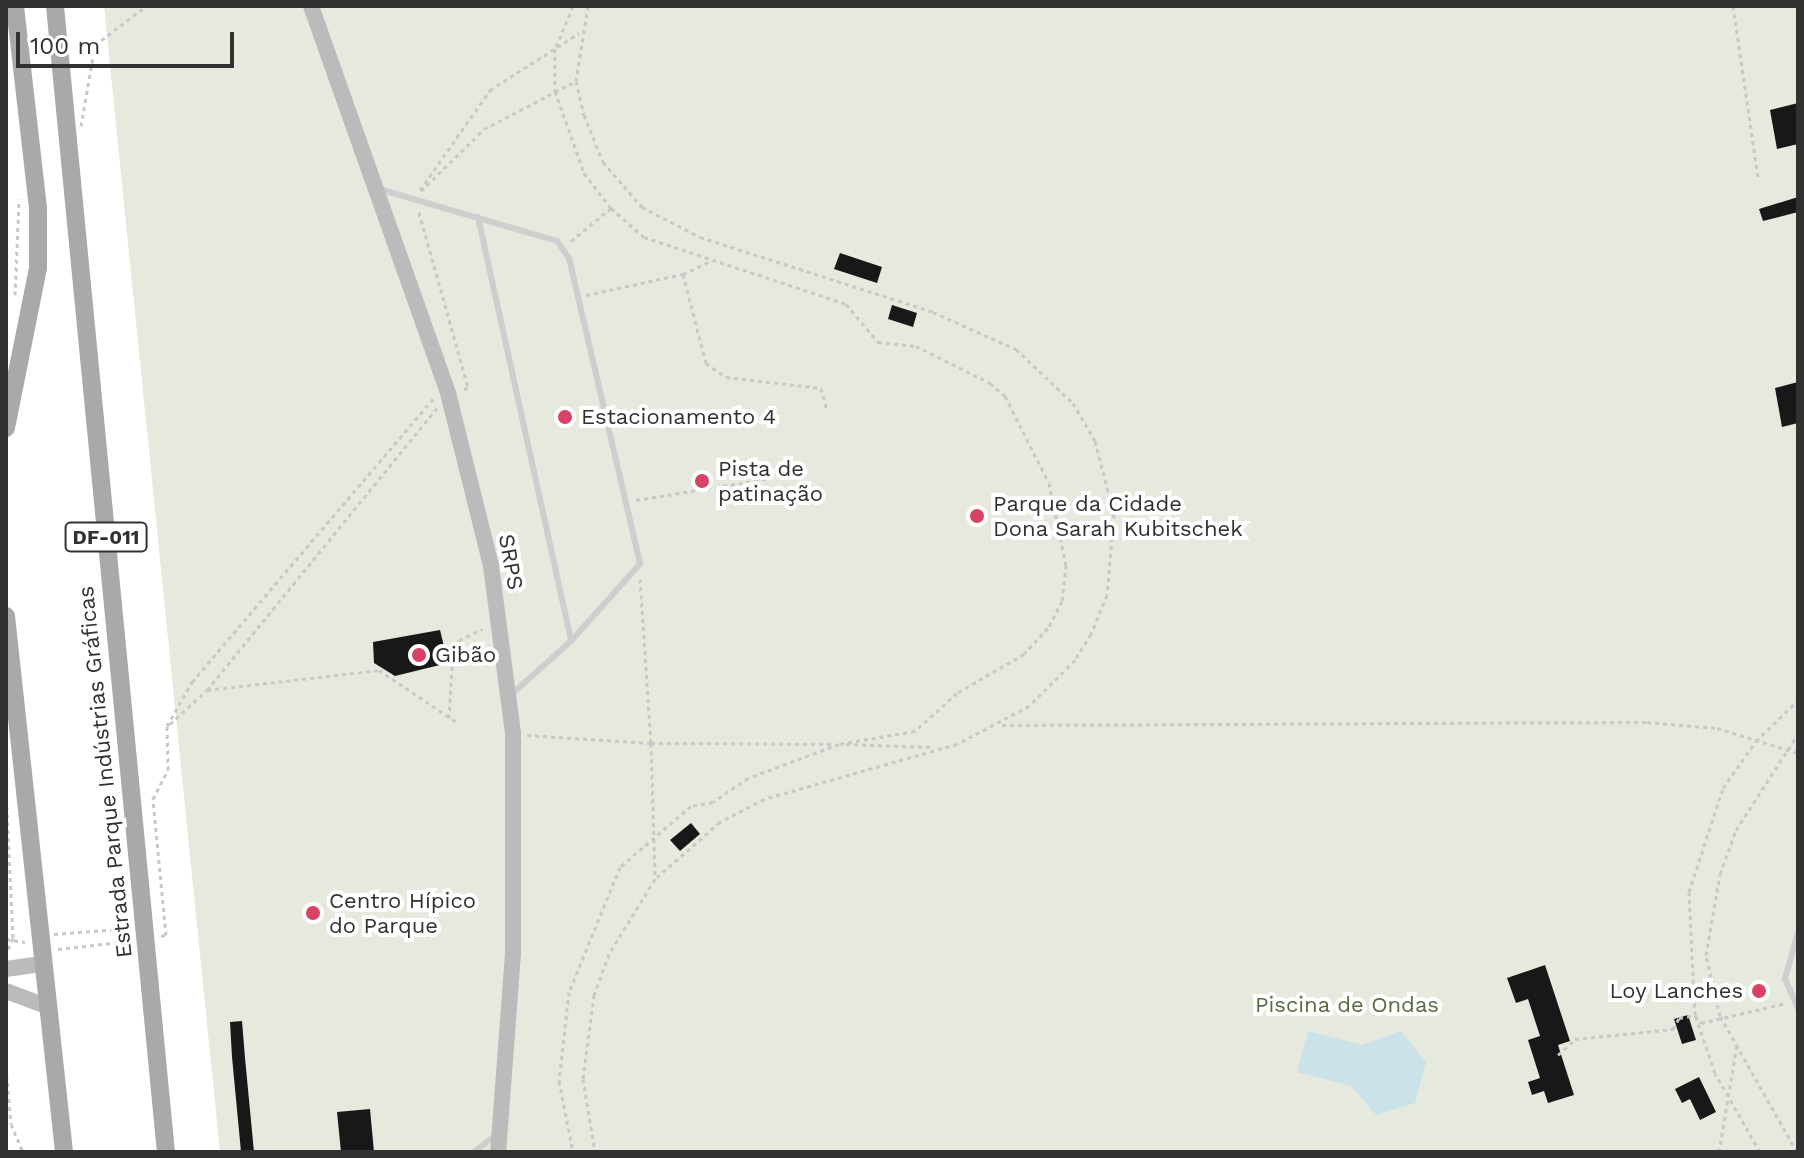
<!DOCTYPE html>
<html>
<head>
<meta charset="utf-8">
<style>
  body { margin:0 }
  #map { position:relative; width:1804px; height:1158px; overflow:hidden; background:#fff; font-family:"Work Sans",sans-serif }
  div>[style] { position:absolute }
  .green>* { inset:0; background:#e6e9dd }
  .water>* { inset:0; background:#cbe2e8 }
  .building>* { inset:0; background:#181818 }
  .path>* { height:3px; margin-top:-1.5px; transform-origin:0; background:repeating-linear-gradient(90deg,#c8c8c8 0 4px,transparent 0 8px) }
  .service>* { height:6px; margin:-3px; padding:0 3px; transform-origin:3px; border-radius:3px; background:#cecece }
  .secondary>* { height:16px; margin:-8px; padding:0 8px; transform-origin:8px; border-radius:8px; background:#bbb }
  .primary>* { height:18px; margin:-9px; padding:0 9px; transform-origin:9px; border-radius:9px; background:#a9a9a9 }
  .dots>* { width:22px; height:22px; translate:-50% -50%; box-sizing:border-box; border:4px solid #fff; border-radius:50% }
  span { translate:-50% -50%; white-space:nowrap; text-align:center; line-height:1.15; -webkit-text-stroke:8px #fff; paint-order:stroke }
  .shield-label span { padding:2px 6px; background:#fff; border:2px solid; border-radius:6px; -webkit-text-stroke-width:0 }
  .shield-label { font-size:20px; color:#313131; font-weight:700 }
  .poi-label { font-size:22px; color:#313131 }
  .left { translate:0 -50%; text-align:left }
  .right { translate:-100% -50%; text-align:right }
  .street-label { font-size:22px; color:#313131 }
  .park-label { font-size:22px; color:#5a6a41 }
  .frame { position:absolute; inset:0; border:8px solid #313131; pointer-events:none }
  .scale { position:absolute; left:16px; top:32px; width:218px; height:36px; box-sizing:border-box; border:4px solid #313131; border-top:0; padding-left:10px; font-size:24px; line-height:28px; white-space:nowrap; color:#313131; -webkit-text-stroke:6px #fff; paint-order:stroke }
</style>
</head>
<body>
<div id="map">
  <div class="green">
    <div style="clip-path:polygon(104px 6px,1798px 6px,1798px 1152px,220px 1152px)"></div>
  </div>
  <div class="water">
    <div style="clip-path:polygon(1308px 1031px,1362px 1045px,1401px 1031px,1426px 1062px,1415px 1103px,1376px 1115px,1351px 1086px,1297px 1072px)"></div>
  </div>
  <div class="building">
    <div style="clip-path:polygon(1798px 103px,1798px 144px,1777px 149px,1770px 110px)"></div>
    <div style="clip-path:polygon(1798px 197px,1798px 212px,1763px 221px,1759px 209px)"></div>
    <div style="clip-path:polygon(840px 253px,882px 267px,877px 283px,834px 269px)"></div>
    <div style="clip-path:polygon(892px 305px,917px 313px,913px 327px,888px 319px)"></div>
    <div style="clip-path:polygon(1798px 382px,1798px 423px,1782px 427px,1775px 388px)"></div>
    <div style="clip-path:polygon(440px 630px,448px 663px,395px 676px,374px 663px,373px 642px)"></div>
    <div style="clip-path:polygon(691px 823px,700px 834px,680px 851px,670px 840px)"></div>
    <div style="clip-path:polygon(1545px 965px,1570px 1041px,1558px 1045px,1574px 1095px,1548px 1103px,1544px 1091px,1532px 1095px,1528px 1082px,1540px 1078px,1528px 1040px,1540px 1036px,1528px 999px,1516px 1003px,1507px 978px)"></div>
    <div style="clip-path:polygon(1688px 1015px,1696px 1040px,1682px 1044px,1674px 1019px)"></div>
    <div style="clip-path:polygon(242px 1021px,245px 1058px,254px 1152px,241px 1152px,232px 1057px,230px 1022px)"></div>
    <div style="clip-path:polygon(1699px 1077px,1716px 1112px,1700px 1120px,1690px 1099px,1682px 1103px,1675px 1089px)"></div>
    <div style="clip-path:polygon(370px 1109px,374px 1152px,341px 1152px,337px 1112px)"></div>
  </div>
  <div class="path">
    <div style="left:573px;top:6px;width:47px;rotate:112.7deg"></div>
    <div style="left:555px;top:49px;width:42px;rotate:90deg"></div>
    <div style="left:555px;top:91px;width:87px;rotate:70.5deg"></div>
    <div style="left:584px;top:173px;width:44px;rotate:52.4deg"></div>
    <div style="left:611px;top:208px;width:44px;rotate:41.3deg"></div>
    <div style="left:644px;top:237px;width:213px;rotate:18.3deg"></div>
    <div style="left:846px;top:304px;width:50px;rotate:49.9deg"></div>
    <div style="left:878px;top:342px;width:38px;rotate:6deg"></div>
    <div style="left:916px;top:346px;width:83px;rotate:26.6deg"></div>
    <div style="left:990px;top:383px;width:20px;rotate:41deg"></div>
    <div style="left:1005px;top:396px;width:97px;rotate:63.2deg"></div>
    <div style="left:1049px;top:483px;width:84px;rotate:78.3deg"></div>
    <div style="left:1066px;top:565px;width:36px;rotate:96deg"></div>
    <div style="left:1062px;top:601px;width:30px;rotate:117deg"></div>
    <div style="left:1048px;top:628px;width:35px;rotate:133deg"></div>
    <div style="left:1024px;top:654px;width:78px;rotate:149.8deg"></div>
    <div style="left:957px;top:693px;width:57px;rotate:137.9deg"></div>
    <div style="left:915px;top:731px;width:77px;rotate:170.3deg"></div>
    <div style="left:839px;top:744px;width:97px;rotate:159.5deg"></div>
    <div style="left:748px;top:778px;width:42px;rotate:145.6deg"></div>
    <div style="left:713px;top:802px;width:22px;rotate:170deg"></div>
    <div style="left:691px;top:806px;width:94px;rotate:139.3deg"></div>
    <div style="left:620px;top:867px;width:135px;rotate:112.2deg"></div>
    <div style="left:569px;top:992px;width:90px;rotate:96.4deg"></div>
    <div style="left:559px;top:1081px;width:72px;rotate:78.8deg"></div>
    <div style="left:588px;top:6px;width:76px;rotate:99.1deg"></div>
    <div style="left:576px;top:81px;width:35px;rotate:77deg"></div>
    <div style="left:584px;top:115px;width:51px;rotate:68deg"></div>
    <div style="left:603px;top:162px;width:60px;rotate:49.1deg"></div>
    <div style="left:642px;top:207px;width:65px;rotate:27.3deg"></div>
    <div style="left:700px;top:237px;width:245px;rotate:17.8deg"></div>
    <div style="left:933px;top:312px;width:91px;rotate:24deg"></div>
    <div style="left:1016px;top:349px;width:79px;rotate:43.5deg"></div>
    <div style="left:1073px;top:403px;width:44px;rotate:59.9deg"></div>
    <div style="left:1095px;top:441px;width:75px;rotate:75.4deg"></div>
    <div style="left:1114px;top:514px;width:81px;rotate:94.9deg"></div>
    <div style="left:1107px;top:595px;width:42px;rotate:112.3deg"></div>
    <div style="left:1091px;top:634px;width:31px;rotate:122deg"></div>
    <div style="left:1075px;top:660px;width:65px;rotate:135deg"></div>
    <div style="left:1029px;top:706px;width:81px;rotate:152.2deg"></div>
    <div style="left:957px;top:744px;width:201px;rotate:164.1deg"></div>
    <div style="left:764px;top:799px;width:50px;rotate:152.4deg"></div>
    <div style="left:720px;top:822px;width:86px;rotate:138.8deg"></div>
    <div style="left:655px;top:879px;width:88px;rotate:121.5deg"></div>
    <div style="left:609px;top:954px;width:44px;rotate:110.1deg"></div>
    <div style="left:594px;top:995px;width:85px;rotate:97.5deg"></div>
    <div style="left:583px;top:1079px;width:74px;rotate:80.7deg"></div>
    <div style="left:1733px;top:6px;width:173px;rotate:81.7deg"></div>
    <div style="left:81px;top:126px;width:82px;rotate:-80.2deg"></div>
    <div style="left:95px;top:45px;width:64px;rotate:-37.4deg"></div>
    <div style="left:420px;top:190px;width:122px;rotate:-55deg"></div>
    <div style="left:490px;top:90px;width:106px;rotate:-32.6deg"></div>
    <div style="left:421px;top:191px;width:88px;rotate:-44.5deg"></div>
    <div style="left:484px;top:129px;width:104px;rotate:-27.6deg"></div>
    <div style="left:419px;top:212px;width:183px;rotate:74.4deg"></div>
    <div style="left:468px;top:388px;width:5px;rotate:169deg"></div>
    <div style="left:571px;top:241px;width:52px;rotate:-39.5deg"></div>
    <div style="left:683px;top:274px;width:92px;rotate:75.5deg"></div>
    <div style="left:706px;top:363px;width:24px;rotate:35deg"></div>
    <div style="left:726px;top:377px;width:96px;rotate:6.6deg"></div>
    <div style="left:821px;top:388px;width:23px;rotate:75deg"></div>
    <div style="left:15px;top:295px;width:96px;rotate:-87.6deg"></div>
    <div style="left:586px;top:295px;width:99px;rotate:-12.2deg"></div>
    <div style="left:683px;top:274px;width:29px;rotate:-25deg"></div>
    <div style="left:636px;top:500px;width:132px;rotate:-9.2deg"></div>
    <div style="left:640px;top:579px;width:164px;rotate:86.2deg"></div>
    <div style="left:651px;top:743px;width:184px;rotate:0.3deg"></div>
    <div style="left:207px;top:690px;width:173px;rotate:-6.6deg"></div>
    <div style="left:379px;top:670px;width:95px;rotate:33.9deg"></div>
    <div style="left:449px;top:718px;width:67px;rotate:-86.6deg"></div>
    <div style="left:453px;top:651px;width:13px;rotate:-61deg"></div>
    <div style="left:459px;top:640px;width:26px;rotate:-25deg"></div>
    <div style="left:170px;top:724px;width:50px;rotate:-42.6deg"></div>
    <div style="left:207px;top:690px;width:365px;rotate:-50.8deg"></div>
    <div style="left:1002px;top:725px;width:645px;rotate:-0.27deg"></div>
    <div style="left:1647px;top:722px;width:70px;rotate:4.9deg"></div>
    <div style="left:1717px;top:728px;width:85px;rotate:17.2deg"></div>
    <div style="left:527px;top:735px;width:124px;rotate:3.7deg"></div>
    <div style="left:651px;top:743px;width:136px;rotate:88.3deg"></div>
    <div style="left:846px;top:744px;width:85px;rotate:2deg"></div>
    <div style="left:6px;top:790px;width:148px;rotate:87.3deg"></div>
    <div style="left:13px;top:938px;width:17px;rotate:114deg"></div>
    <div style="left:54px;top:934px;width:77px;rotate:-4.5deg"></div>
    <div style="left:161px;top:936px;width:5px;rotate:-11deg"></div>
    <div style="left:166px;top:935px;width:137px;rotate:-95.5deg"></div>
    <div style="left:153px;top:799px;width:33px;rotate:-63deg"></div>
    <div style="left:168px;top:770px;width:44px;rotate:-91.3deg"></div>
    <div style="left:167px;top:726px;width:51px;rotate:-60.4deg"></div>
    <div style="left:192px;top:682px;width:372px;rotate:-49.6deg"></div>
    <div style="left:6px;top:939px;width:19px;rotate:9deg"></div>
    <div style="left:58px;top:949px;width:72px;rotate:-6.3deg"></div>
    <div style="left:1558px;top:1055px;width:23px;rotate:-43deg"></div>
    <div style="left:1575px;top:1039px;width:99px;rotate:-5.8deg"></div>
    <div style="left:1673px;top:1029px;width:13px;rotate:-61deg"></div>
    <div style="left:1679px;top:1018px;width:16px;rotate:-11deg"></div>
    <div style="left:1695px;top:1015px;width:10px;rotate:53deg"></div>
    <div style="left:1701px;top:1023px;width:87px;rotate:-13.2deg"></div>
    <div style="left:6px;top:1067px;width:57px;rotate:85deg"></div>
    <div style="left:11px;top:1124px;width:30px;rotate:67deg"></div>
    <div style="left:1719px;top:1152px;width:109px;rotate:-80.5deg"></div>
    <div style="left:1760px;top:1152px;width:91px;rotate:-119.7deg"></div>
    <div style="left:1715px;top:1073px;width:61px;rotate:-109deg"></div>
    <div style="left:1695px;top:1015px;width:123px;rotate:-92.8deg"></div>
    <div style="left:1689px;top:892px;width:109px;rotate:-71.9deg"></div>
    <div style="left:1723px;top:788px;width:57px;rotate:-54.9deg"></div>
    <div style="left:1756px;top:741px;width:59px;rotate:-44.3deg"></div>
    <div style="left:1797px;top:1152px;width:156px;rotate:-119.5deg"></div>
    <div style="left:1720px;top:1016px;width:63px;rotate:-102.9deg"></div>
    <div style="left:1706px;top:955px;width:82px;rotate:-80.2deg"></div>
    <div style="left:1720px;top:874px;width:47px;rotate:-70deg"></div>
    <div style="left:1736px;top:830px;width:114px;rotate:-57.1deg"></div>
  </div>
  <div class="service">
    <div style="left:379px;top:189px;width:185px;rotate:16.3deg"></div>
    <div style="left:557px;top:241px;width:21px;rotate:55deg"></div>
    <div style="left:569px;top:258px;width:314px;rotate:76.9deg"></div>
    <div style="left:640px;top:564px;width:103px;rotate:131.9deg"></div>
    <div style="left:571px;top:641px;width:79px;rotate:138.1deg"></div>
    <div style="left:478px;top:217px;width:434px;rotate:77.6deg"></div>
    <div style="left:1798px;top:932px;width:49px;rotate:105.5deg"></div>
    <div style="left:1785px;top:979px;width:32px;rotate:66deg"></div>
    <div style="left:474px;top:1152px;width:28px;rotate:-38deg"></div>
  </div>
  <div class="secondary">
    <div style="left:311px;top:6px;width:411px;rotate:70.5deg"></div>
    <div style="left:448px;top:393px;width:178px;rotate:76deg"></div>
    <div style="left:491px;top:566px;width:169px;rotate:82.5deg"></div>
    <div style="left:513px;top:734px;width:220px;rotate:90deg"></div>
    <div style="left:513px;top:954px;width:199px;rotate:94.3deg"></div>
    <div style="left:6px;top:969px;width:34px;rotate:-8deg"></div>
    <div style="left:6px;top:991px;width:43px;rotate:20.6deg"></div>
  </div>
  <div class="primary">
    <div style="left:55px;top:6px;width:1151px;rotate:84.47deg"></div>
    <div style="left:6px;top:428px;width:163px;rotate:-78.7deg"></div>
    <div style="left:38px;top:268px;width:60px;rotate:-90deg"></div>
    <div style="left:38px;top:208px;width:203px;rotate:-96.5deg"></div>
    <div style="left:6px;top:616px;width:539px;rotate:83.82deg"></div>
  </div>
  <div class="dots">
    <div style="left:565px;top:417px;background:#d84265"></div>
    <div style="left:702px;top:481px;background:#d84265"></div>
    <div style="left:977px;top:516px;background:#d84265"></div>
    <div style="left:419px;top:655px;background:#d84265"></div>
    <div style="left:313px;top:913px;background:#d84265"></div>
    <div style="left:1759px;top:991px;background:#d84265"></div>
  </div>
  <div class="shield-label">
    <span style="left:106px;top:537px">DF-011</span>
  </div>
  <div class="poi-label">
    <span class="left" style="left:581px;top:417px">Estacionamento 4</span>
    <span class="left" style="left:718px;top:481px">Pista de<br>patinação</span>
    <span class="left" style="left:993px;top:516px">Parque da Cidade<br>Dona Sarah Kubitschek</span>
    <span class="left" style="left:435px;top:655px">Gibão</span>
    <span class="left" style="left:329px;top:913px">Centro Hípico<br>do Parque</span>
    <span class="right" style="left:1743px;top:991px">Loy Lanches</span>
  </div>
  <div class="street-label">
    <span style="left:511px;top:562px;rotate:80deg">SRPS</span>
    <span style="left:105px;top:772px;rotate:-96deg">Estrada Parque Indústrias Gráficas</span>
  </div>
  <div class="park-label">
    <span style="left:1347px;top:1005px">Piscina de Ondas</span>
  </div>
  <div class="frame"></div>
  <div class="scale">100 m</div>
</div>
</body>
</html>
